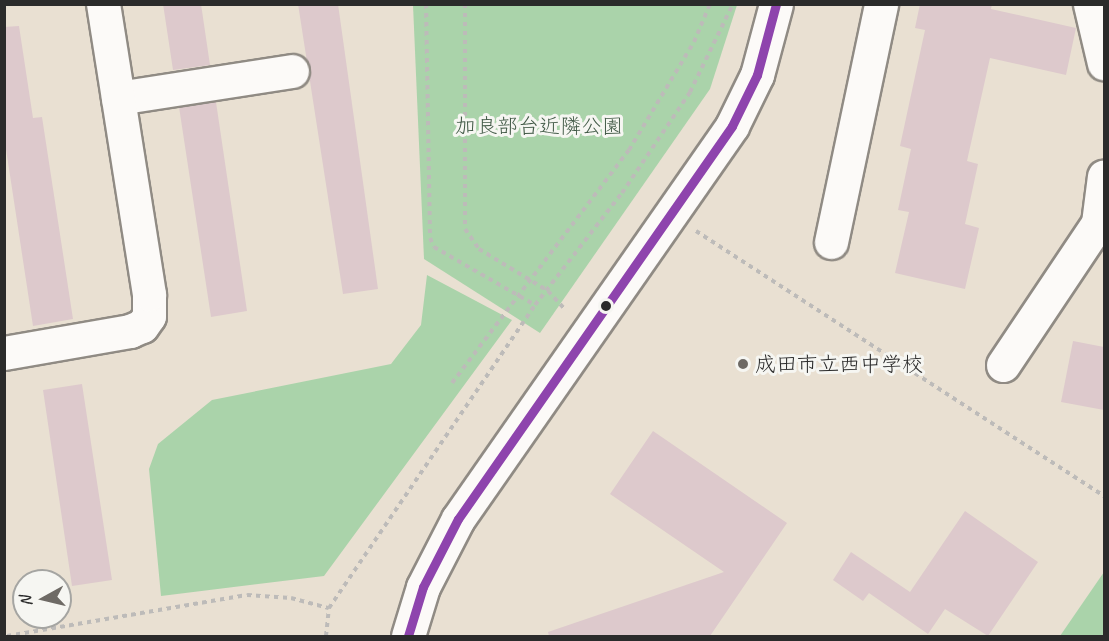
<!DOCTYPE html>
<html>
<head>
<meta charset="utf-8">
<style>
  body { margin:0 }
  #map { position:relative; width:1109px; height:641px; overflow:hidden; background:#e9e0d2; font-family:Caveat,"Klee One",sans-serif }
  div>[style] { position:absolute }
  .green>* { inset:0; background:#aad3aa }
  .building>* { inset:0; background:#ddc9cc }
  .path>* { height:4px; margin-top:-2px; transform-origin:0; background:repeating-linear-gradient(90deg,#bdbbb9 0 4.5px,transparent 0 9px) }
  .roads { filter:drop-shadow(2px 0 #908b84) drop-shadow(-2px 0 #908b84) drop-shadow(0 2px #908b84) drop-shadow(0 -2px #908b84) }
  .minor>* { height:33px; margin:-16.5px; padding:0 16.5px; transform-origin:16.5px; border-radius:16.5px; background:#fcfaf8 }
  .bus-1>* { height:9px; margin:-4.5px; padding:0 4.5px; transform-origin:4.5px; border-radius:4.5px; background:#8e44ad }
  .dots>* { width:16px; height:16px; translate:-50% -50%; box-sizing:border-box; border:3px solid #f6f6f2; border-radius:50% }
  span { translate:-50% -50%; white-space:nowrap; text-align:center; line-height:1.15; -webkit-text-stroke:6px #f6f6f2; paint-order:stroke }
  .park-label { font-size:21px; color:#425a47 }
  .poi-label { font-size:21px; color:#2b2b2b }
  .left { translate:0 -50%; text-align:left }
  .frame { position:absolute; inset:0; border:6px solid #2b2b2b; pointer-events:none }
  .north { position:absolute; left:12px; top:569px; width:60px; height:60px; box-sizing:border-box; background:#f6f6f2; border:2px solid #a5a5a2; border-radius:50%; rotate:262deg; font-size:16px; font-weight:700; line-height:24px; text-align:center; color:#2b2b2b }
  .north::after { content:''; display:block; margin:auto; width:21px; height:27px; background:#6e6a65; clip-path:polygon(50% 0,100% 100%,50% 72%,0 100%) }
</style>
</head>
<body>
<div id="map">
  <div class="green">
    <div style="clip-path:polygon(413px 5px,737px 5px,710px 89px,540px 333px,424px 259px)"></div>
    <div style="clip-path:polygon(427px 275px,512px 320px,324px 576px,161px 596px,149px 469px,158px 444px,212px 400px,391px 364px,421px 325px)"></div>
    <div style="clip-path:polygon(1104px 572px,1104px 636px,1060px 636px)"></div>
  </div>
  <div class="building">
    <div style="clip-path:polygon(163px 4px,201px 4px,210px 65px,173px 70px)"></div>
    <div style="clip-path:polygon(298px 4px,338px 4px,378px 289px,343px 294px)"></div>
    <div style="clip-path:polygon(920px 4px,992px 4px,991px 9px,1076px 28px,1066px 75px,990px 58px,967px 161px,978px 164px,965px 224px,979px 228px,965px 289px,895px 273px,909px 212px,898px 210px,911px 149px,900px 146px,925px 30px,915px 28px)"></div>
    <div style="clip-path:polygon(19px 26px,33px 118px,42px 117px,73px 319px,33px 326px,4px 136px,4px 27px)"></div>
    <div style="clip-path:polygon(216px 102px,247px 311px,211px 317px,179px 107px)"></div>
    <div style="clip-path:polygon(1073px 341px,1104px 347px,1104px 410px,1061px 402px)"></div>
    <div style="clip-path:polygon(82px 384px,112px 580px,72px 586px,43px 390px)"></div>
    <div style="clip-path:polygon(653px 431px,787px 523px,710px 636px,549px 636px,548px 632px,724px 572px,610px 494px)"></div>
    <div style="clip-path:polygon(965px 511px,1038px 562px,988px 636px,945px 609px,928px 634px,869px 593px,863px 601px,833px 580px,851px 552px,910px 592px)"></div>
  </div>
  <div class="path">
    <div style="left:426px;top:4px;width:234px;rotate:89deg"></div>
    <div style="left:430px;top:238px;width:10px;rotate:66deg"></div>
    <div style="left:434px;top:247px;width:116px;rotate:29.9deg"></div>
    <div style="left:465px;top:4px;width:225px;rotate:90deg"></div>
    <div style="left:465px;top:229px;width:24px;rotate:55deg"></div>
    <div style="left:479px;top:249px;width:81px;rotate:31.3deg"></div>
    <div style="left:548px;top:291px;width:26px;rotate:47deg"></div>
    <div style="left:696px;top:231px;width:487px;rotate:33deg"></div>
    <div style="left:452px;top:383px;width:293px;rotate:-52.8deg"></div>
    <div style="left:629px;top:150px;width:126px;rotate:-59deg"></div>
    <div style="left:694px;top:42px;width:41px;rotate:-67.2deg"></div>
    <div style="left:7px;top:636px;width:243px;rotate:-9.7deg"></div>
    <div style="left:247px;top:595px;width:44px;rotate:3.9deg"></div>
    <div style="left:291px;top:598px;width:39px;rotate:15deg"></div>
    <div style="left:326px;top:636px;width:28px;rotate:-84deg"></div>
    <div style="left:329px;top:608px;width:366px;rotate:-55.8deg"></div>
    <div style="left:535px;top:305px;width:142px;rotate:-52.2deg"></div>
    <div style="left:622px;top:193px;width:122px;rotate:-56deg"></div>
    <div style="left:690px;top:92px;width:98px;rotate:-64deg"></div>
  </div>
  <div class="roads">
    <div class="minor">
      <div style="left:1090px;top:4px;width:61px;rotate:76.7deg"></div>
      <div style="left:118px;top:98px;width:176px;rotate:-8.8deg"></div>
      <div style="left:831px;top:242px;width:243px;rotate:-78.1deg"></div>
      <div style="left:4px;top:353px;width:128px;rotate:-9.9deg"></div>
      <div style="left:130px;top:331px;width:13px;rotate:-23deg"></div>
      <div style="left:142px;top:326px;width:12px;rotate:-55deg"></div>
      <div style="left:149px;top:316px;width:22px;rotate:-90deg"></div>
      <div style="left:149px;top:294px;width:294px;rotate:-99deg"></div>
      <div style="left:1003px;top:365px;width:171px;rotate:-56.2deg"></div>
      <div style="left:1098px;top:223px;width:47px;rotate:-82.7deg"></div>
      <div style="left:408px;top:636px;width:51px;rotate:-73deg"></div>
      <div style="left:423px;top:587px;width:76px;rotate:-62.8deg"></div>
      <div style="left:458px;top:519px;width:479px;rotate:-55.1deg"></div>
      <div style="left:732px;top:126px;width:57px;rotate:-63.9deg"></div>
      <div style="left:757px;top:75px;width:73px;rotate:-75deg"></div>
    </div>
  </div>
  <div class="bus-1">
    <div style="left:408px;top:636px;width:51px;rotate:-73deg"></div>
    <div style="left:423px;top:587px;width:76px;rotate:-62.8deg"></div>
    <div style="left:458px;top:519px;width:479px;rotate:-55.1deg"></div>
    <div style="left:732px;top:126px;width:57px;rotate:-63.9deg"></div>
    <div style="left:757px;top:75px;width:73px;rotate:-75deg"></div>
  </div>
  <div class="dots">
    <div style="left:606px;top:306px;background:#2b2b2b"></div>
    <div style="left:743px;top:364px;background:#6e6a65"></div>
  </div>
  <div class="park-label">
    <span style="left:539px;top:126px">加良部台近隣公園</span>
  </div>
  <div class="poi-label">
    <span class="left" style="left:755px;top:364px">成田市立西中学校</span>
  </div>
  <div class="frame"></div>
  <div class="north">N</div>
</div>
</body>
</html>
